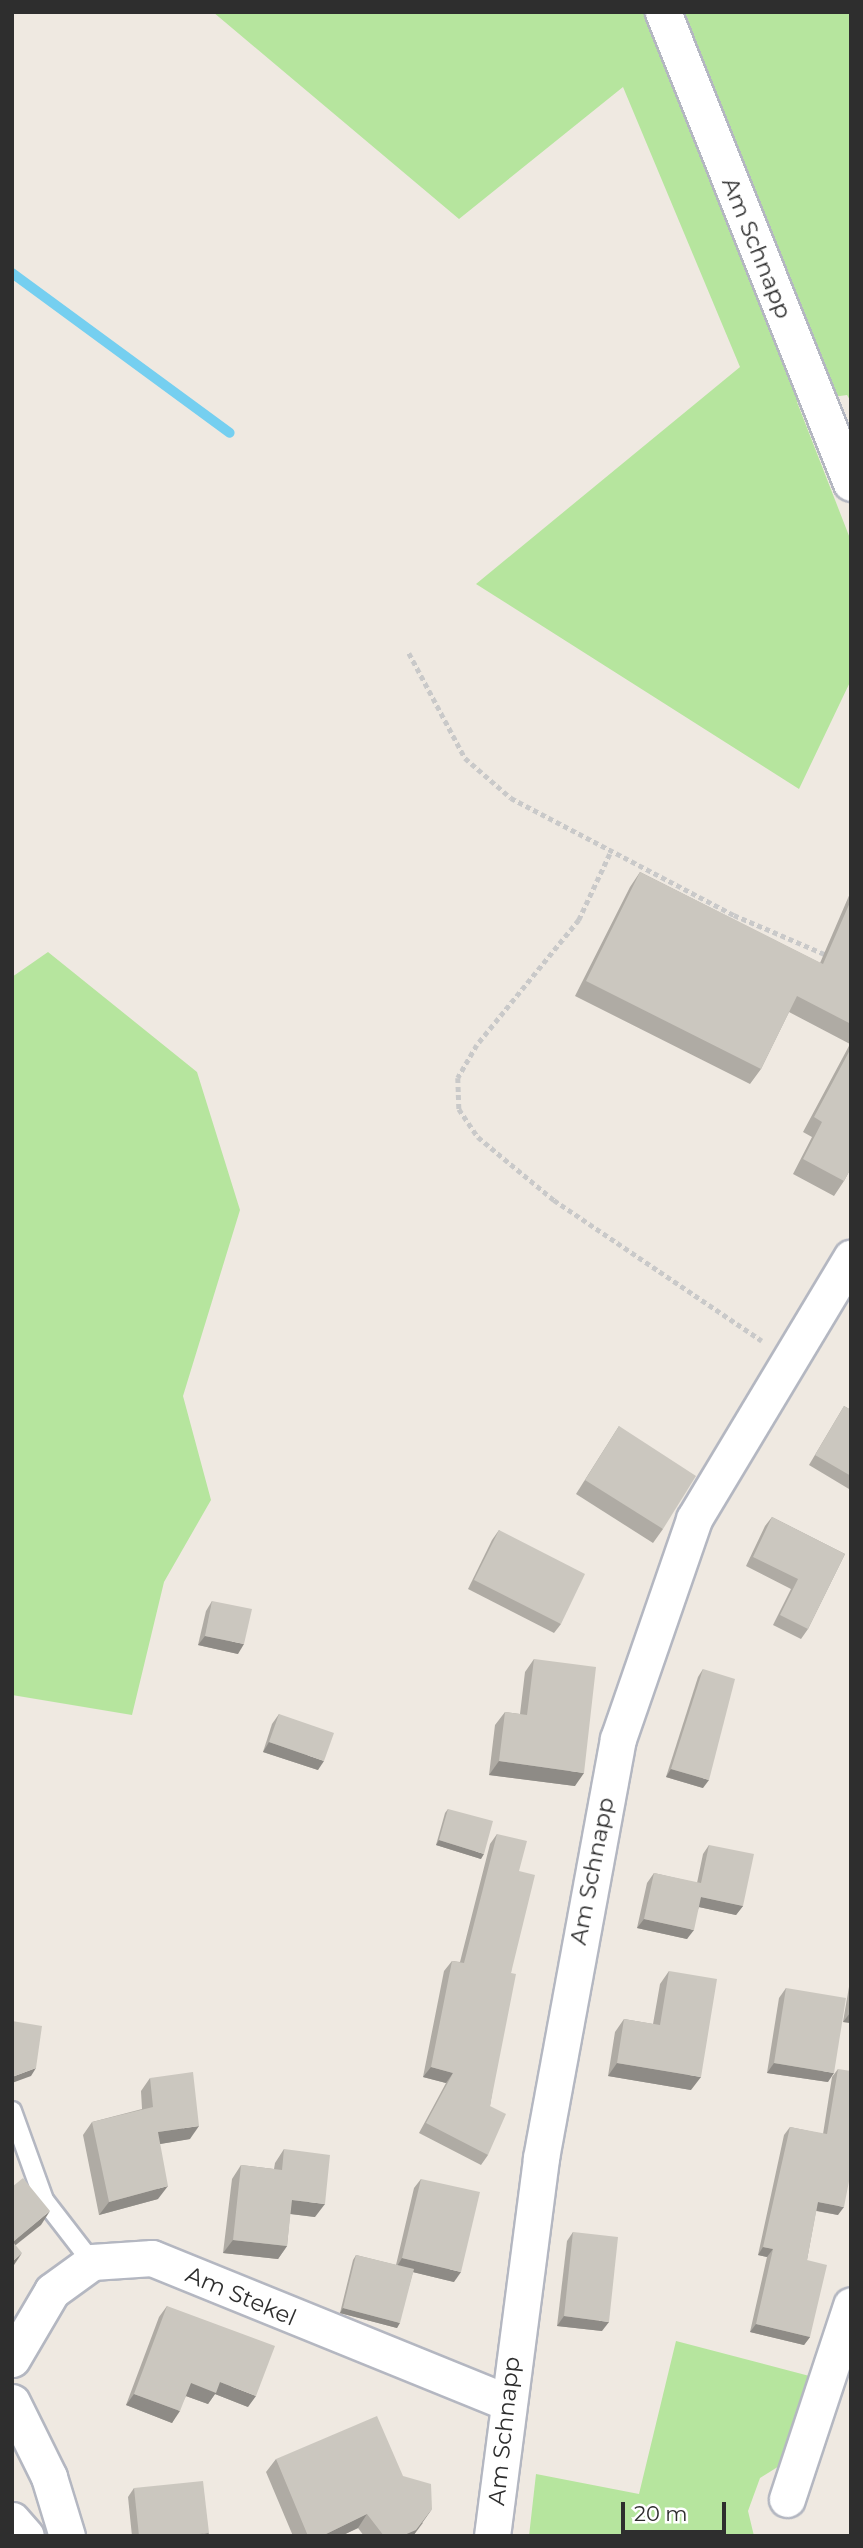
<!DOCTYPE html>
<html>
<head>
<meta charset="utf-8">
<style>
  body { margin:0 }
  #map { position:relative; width:863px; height:2548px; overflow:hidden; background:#efe9e1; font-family:Montserrat,sans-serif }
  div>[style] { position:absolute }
  .green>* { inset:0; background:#b6e59e }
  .stream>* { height:10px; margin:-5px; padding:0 5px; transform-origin:5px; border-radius:5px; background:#75cff0 }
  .path>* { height:4.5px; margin-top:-2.25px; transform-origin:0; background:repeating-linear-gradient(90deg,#c9c9c9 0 5px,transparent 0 8.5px) }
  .roads { filter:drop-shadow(2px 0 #b4b7c1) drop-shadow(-2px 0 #b4b7c1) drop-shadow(0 2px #b4b7c1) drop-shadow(0 -2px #b4b7c1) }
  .service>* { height:18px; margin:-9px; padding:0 9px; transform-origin:9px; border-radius:9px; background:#fff }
  .minor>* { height:35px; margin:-17.5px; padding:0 17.5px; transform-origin:17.5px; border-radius:17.5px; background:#fff }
  .wall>* { inset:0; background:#afaba4 }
  .shaded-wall>* { inset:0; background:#8e8b86 }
  .building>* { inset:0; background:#cbc7bf }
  span { translate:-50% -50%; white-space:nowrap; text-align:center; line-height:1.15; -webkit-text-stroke:5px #fff; paint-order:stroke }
  .street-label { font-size:23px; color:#2e2e2e }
  .frame { position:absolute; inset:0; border:14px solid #2e2e2e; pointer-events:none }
  .scale { position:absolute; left:621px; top:2502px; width:105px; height:32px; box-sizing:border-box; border:4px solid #2e2e2e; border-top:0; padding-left:9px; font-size:21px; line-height:24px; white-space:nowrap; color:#2e2e2e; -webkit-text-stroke:5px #fff; paint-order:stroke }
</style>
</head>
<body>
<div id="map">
  <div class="green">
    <div style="clip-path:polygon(213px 12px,851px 12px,851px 402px,847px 395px,797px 402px,851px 541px,851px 680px,799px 789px,476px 584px,740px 367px,623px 87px,459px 219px)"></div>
    <div style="clip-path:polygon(48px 952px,197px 1072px,240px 1210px,183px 1396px,211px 1500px,164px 1582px,132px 1715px,12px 1695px,12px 977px)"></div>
    <div style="clip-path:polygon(676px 2341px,817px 2378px,784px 2463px,760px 2478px,748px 2511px,754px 2536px,529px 2536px,536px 2474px,639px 2494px)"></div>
  </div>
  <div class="stream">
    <div style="left:12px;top:273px;width:270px;rotate:36.3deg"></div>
  </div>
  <div class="path">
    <div style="left:409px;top:653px;width:119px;rotate:61.9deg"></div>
    <div style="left:465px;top:758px;width:61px;rotate:41deg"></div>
    <div style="left:511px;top:798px;width:252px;rotate:27.7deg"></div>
    <div style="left:734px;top:915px;width:101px;rotate:23.3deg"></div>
    <div style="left:610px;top:854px;width:73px;rotate:115.2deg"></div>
    <div style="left:579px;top:920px;width:161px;rotate:129.2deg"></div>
    <div style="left:477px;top:1045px;width:38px;rotate:120deg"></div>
    <div style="left:458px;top:1078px;width:31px;rotate:88deg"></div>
    <div style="left:459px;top:1109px;width:34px;rotate:56deg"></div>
    <div style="left:478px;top:1137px;width:99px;rotate:39.7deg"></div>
    <div style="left:554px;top:1200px;width:251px;rotate:34.1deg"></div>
  </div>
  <div class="roads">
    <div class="service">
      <div style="left:12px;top:2111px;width:95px;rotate:70.2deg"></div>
      <div style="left:44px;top:2200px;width:78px;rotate:52.3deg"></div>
    </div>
    <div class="minor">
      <div style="left:663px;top:12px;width:507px;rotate:68.24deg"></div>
      <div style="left:12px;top:2359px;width:79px;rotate:-59.5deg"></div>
      <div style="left:52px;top:2291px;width:49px;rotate:-35.9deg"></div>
      <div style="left:92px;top:2262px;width:60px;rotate:-3.8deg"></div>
      <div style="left:152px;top:2258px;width:382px;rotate:22.1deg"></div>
      <div style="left:12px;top:2402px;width:84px;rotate:63.7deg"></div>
      <div style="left:49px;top:2477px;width:62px;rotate:73deg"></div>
      <div style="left:787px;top:2499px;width:204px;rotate:-71.7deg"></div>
      <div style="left:12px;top:2520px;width:21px;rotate:49deg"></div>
      <div style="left:492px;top:2536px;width:381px;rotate:-82.6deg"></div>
      <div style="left:541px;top:2158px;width:426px;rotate:-79.6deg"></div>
      <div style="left:618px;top:1739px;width:233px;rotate:-70.9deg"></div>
      <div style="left:694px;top:1519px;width:305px;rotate:-59deg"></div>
    </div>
  </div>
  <div class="wall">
    <div style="clip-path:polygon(640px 872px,820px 963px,851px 891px,851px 1168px,844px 1181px,834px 1196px,793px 1174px,812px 1137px,803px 1132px,850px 1044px,789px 1012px,761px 1069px,750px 1084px,575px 996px,630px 887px)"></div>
    <div style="clip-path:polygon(844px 1406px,851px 1410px,851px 1485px,849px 1489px,809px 1465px)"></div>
    <div style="clip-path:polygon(619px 1426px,663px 1529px,653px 1543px,576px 1494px)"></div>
    <div style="clip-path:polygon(772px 1517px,845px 1554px,808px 1629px,801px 1639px,773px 1625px,791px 1589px,746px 1566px,765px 1526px)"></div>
    <div style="clip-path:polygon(499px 1530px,561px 1624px,554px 1633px,468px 1589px,492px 1540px)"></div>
    <div style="clip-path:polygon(212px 1601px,238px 1654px,198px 1645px,206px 1611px)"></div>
    <div style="clip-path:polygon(534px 1659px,575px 1786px,489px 1775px,495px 1725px,505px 1712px,520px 1714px,525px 1672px)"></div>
    <div style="clip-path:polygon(703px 1669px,703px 1788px,666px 1777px,698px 1677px)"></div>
    <div style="clip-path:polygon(279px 1714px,318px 1770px,263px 1752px,272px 1724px)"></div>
    <div style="clip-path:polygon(448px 1809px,481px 1859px,436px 1845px,445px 1813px)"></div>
    <div style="clip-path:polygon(497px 1834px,519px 1871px,511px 1973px,490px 2106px,488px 2155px,481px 2165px,419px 2133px,446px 2083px,423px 2077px,444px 1971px,452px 1961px,460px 1962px,490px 1844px)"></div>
    <div style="clip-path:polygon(709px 1845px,743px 1906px,736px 1915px,699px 1907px,687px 1939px,637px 1928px,647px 1883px,654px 1873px,697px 1883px,703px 1854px)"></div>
    <div style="clip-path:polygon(669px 1971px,691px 2090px,608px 2076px,615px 2032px,624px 2019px,653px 2024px,660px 1984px)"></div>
    <div style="clip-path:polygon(851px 1975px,851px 2023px,843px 2022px)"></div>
    <div style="clip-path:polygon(786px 1988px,828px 2082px,767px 2073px,779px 1998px)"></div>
    <div style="clip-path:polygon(838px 2069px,838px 2215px,816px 2211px,807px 2260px,810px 2337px,804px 2345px,750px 2332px,767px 2257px,758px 2255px,784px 2135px,790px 2127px,823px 2134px,832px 2077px)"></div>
    <div style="clip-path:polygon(150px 2078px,190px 2139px,160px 2144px,158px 2199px,99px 2215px,83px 2135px,92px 2122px,142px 2109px,141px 2091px)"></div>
    <div style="clip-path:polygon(284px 2149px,315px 2217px,290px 2214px,287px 2246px,278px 2259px,223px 2253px,232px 2179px,241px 2165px,274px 2169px,275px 2163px)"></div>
    <div style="clip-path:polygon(421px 2179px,454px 2282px,413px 2272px,397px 2328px,340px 2313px,353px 2260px,356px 2255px,396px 2265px,414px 2188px)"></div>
    <div style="clip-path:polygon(573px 2232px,602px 2331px,557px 2326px,567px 2241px)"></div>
    <div style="clip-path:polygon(167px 2306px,248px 2407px,215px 2394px,208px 2404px,186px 2396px,172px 2423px,126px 2405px,159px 2317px)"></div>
    <div style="clip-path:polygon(276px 2459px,423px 2523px,413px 2536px,364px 2536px,358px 2528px,341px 2536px,293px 2536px,266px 2472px)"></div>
    <div style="clip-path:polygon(134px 2488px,207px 2536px,132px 2536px,128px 2497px)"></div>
  </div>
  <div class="shaded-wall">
    <div style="clip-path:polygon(205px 1636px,244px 1644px,238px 1654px,198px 1645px)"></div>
    <div style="clip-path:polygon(269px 1742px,324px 1761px,318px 1770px,263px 1752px)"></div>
    <div style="clip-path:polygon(499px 1761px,584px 1773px,575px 1786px,489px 1775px)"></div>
    <div style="clip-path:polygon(671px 1769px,709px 1780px,703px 1788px,666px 1777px)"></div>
    <div style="clip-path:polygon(439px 1840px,484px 1854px,481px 1859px,436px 1845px)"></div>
    <div style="clip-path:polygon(701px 1897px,743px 1906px,736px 1915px,694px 1906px)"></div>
    <div style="clip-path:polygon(644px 1919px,694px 1930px,687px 1939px,637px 1928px)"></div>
    <div style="clip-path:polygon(850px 2013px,851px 2013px,851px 2023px,843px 2022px)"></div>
    <div style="clip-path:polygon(617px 2063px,701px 2077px,691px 2090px,608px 2076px)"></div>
    <div style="clip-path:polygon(774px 2063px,834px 2073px,828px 2082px,767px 2073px)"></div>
    <div style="clip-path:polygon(431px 2067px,453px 2073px,446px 2083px,423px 2077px)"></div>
    <div style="clip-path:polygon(36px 2068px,31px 2076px,12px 2083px,12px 2077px)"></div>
    <div style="clip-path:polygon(199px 2126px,190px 2139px,148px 2146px,158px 2132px)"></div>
    <div style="clip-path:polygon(168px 2186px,158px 2199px,99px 2215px,109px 2202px)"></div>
    <div style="clip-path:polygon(292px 2200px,325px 2204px,315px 2217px,283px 2213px)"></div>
    <div style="clip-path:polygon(818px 2202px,844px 2207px,838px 2215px,813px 2210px)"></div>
    <div style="clip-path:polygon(50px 2211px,41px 2225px,12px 2248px,12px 2242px)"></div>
    <div style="clip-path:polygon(233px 2240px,287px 2246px,278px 2259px,223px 2253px)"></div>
    <div style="clip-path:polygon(763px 2247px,773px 2249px,767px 2257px,758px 2255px)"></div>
    <div style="clip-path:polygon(22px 2253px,12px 2268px,12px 2262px)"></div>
    <div style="clip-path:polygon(402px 2258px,461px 2272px,454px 2282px,396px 2268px)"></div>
    <div style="clip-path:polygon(343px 2308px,400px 2323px,397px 2328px,340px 2313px)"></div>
    <div style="clip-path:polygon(564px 2316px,609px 2322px,602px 2331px,557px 2326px)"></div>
    <div style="clip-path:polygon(756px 2324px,810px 2337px,804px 2345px,750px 2332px)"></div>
    <div style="clip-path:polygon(220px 2382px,256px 2396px,248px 2407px,215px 2394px,208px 2404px,183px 2395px,191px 2383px)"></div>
    <div style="clip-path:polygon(134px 2394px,180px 2411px,172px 2423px,126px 2405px)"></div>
    <div style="clip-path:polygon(432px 2509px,413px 2536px,402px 2536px)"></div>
    <div style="clip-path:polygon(367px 2514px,358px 2528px,341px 2536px,322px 2536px)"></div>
    <div style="clip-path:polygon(209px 2533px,207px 2536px,179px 2536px)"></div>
  </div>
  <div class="building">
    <div style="clip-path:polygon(640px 872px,823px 964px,851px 900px,851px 1024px,797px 996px,761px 1069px,586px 981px)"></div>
    <div style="clip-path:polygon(851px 1048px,851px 1168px,844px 1181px,803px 1159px,822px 1122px,814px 1117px)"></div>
    <div style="clip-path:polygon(844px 1406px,851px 1410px,851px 1476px,815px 1455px)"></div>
    <div style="clip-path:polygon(619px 1426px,696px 1476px,663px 1529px,585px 1480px)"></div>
    <div style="clip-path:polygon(772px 1517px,845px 1554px,808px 1629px,780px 1615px,798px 1579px,753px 1557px)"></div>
    <div style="clip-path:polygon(499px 1530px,585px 1574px,561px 1624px,474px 1580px)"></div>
    <div style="clip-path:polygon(212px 1601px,252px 1609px,244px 1644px,205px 1636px)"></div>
    <div style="clip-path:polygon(534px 1659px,596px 1667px,584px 1773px,499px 1761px,505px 1712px,527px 1715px)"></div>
    <div style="clip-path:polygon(703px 1669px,735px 1679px,709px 1780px,671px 1769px)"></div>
    <div style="clip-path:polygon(279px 1714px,334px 1733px,324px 1761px,269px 1742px)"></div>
    <div style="clip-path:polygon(448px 1809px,493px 1821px,484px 1854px,439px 1840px)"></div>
    <div style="clip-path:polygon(497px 1834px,527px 1841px,519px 1871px,535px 1875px,511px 1973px,516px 1974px,490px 2106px,506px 2114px,488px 2155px,426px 2123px,453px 2073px,431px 2067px,452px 1961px,464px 1963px)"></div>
    <div style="clip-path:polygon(709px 1845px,754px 1854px,743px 1906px,701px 1897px,694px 1930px,644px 1919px,654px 1873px,701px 1883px)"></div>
    <div style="clip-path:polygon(669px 1971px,717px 1979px,701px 2077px,617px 2063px,624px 2019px,660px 2025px)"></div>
    <div style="clip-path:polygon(786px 1988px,846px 1998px,834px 2073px,774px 2063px)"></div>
    <div style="clip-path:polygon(12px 2021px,42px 2026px,36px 2068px,12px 2077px)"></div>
    <div style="clip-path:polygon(838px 2069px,851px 2071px,851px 2171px,844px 2207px,818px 2202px,807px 2260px,827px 2265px,810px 2337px,756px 2324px,773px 2249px,763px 2247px,790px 2127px,827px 2134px)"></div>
    <div style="clip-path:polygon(193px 2072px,199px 2126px,158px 2132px,168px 2186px,109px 2202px,92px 2122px,153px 2107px,150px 2078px)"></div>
    <div style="clip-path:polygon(284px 2149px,330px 2155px,325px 2204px,292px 2200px,287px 2246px,233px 2240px,241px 2165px,282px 2170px)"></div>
    <div style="clip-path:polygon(23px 2178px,50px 2211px,13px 2242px,22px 2253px,12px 2262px,12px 2187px)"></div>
    <div style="clip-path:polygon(421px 2179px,480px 2192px,461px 2272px,402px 2258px)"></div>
    <div style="clip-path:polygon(573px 2232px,618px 2237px,609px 2322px,564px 2316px)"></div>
    <div style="clip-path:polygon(356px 2255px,414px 2269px,400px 2323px,343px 2308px)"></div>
    <div style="clip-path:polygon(167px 2306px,275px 2346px,256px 2396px,220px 2382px,216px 2393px,191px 2383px,180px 2411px,134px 2394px)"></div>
    <div style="clip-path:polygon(377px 2416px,403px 2476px,431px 2484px,432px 2509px,416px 2530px,402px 2536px,384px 2536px,367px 2514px,322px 2536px,308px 2536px,276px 2459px)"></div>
    <div style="clip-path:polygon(203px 2481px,209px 2533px,179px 2536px,139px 2536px,134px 2488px)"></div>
  </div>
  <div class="street-label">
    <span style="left:757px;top:248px;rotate:68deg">Am Schnapp</span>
    <span style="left:592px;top:1871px;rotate:-79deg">Am Schnapp</span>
    <span style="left:241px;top:2296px;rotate:23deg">Am Stekel</span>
    <span style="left:504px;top:2431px;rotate:-84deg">Am Schnapp</span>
  </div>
  <div class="frame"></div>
  <div class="scale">20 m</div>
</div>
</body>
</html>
